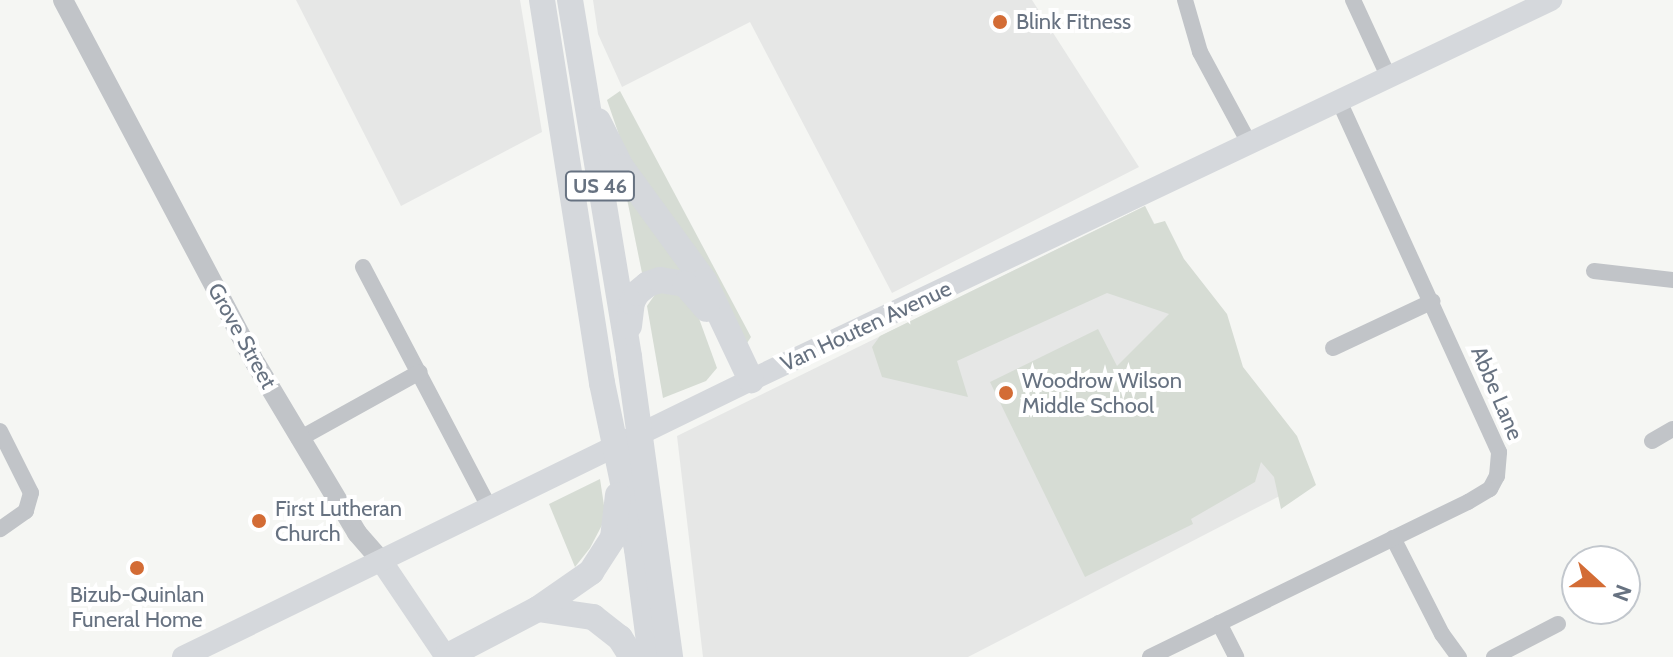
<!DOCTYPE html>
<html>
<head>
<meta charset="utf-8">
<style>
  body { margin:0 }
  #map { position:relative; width:1673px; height:657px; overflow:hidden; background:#f5f6f3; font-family:Cabin,sans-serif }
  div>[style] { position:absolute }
  .built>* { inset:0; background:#e6e7e6 }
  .green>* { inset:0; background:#d6dcd4 }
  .minor>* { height:16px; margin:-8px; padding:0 8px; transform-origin:8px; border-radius:8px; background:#c1c4c8 }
  .tertiary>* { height:20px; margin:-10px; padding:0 10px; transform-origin:10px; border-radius:10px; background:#c1c4c8 }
  .secondary>* { height:22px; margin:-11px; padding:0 11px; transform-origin:11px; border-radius:11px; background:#d5d8dc }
  .trunk>* { height:26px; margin:-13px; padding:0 13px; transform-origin:13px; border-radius:13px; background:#d5d8dc }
  .dots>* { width:22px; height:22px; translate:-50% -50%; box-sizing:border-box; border:4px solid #fff; border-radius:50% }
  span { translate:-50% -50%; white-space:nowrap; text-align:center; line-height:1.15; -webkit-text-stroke:8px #fff; paint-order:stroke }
  .shield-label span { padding:2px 6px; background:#fff; border:2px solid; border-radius:6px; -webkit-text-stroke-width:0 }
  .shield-label { font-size:20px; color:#677281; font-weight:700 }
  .poi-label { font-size:22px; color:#677281 }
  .left { translate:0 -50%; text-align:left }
  .street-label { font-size:22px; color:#677281 }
  .north { position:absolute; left:1561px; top:545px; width:80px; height:80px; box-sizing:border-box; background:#fff; border:2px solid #c2c7cd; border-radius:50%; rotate:111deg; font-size:22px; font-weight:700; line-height:32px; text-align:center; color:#677281 }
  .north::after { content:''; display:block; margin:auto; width:28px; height:36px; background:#d36c35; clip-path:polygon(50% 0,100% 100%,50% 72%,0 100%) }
</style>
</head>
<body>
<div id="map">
  <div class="built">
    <div style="clip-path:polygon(296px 0,520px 0,542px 132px,401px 206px)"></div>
    <div style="clip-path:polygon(593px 0,1032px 0,1139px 167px,892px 293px,750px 22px,622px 87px,598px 34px)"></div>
    <div style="clip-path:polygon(1145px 206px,1295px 488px,968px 657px,703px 657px,677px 436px)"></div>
  </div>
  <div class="green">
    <div style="clip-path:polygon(620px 91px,751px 337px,745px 346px,630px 167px,607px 100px)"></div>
    <div style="clip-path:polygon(624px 184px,686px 271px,642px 273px)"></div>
    <div style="clip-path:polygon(1145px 206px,1154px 224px,1165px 221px,1184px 259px,1227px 314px,1243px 367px,1297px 436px,1316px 485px,1281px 509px,1274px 477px,1261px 462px,1255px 482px,1191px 519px,1193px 524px,1085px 577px,990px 382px,1098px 329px,1117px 366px,1169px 314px,1107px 293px,957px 361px,968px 397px,882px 377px,872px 347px,880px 336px)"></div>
    <div style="clip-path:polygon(667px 291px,693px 302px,717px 368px,706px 381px,663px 398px,647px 306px,656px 293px)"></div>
    <div style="clip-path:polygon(600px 479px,605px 512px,602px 525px,590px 548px,575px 567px,549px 504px)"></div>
  </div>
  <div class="minor">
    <div style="left:1185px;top:0;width:54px;rotate:73.9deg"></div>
    <div style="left:1200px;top:52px;width:106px;rotate:61.7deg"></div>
    <div style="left:1353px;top:0;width:86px;rotate:65.2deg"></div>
    <div style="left:363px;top:267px;width:273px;rotate:62.3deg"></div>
    <div style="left:1594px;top:271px;width:80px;rotate:6.5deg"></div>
    <div style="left:1333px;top:348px;width:110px;rotate:-25.2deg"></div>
    <div style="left:0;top:431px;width:69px;rotate:63.4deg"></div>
    <div style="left:31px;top:493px;width:19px;rotate:106deg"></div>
    <div style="left:26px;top:511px;width:32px;rotate:145deg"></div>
    <div style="left:299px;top:439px;width:138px;rotate:-29deg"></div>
    <div style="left:1652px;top:441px;width:24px;rotate:-30deg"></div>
    <div style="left:1393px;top:538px;width:108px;rotate:63deg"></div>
    <div style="left:1442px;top:634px;width:29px;rotate:54deg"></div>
    <div style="left:1219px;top:623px;width:38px;rotate:63deg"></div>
    <div style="left:1150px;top:657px;width:354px;rotate:-26deg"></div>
    <div style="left:1468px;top:502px;width:26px;rotate:-31deg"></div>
    <div style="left:1490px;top:489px;width:15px;rotate:-62deg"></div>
    <div style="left:1497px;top:476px;width:24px;rotate:-85deg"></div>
    <div style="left:1499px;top:452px;width:384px;rotate:-114.5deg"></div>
    <div style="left:1494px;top:657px;width:72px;rotate:-27.3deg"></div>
  </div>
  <div class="tertiary">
    <div style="left:63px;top:0;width:412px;rotate:62.1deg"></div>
    <div style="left:256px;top:364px;width:197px;rotate:59.1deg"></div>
    <div style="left:357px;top:533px;width:38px;rotate:49deg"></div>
  </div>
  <div class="secondary">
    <div style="left:382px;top:562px;width:115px;rotate:56deg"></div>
    <div style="left:183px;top:657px;width:632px;rotate:-26deg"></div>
    <div style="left:751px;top:380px;width:886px;rotate:-25.41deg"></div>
  </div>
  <div class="trunk">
    <div style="left:542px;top:0;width:388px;rotate:81.1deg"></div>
    <div style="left:602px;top:383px;width:170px;rotate:78.1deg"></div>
    <div style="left:637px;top:549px;width:109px;rotate:82.6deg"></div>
    <div style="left:570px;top:0;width:362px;rotate:80.6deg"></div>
    <div style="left:629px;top:357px;width:303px;rotate:82.2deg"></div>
    <div style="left:598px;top:121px;width:51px;rotate:63.4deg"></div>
    <div style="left:621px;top:167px;width:141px;rotate:53.9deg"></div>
    <div style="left:704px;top:281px;width:110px;rotate:64.6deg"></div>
    <div style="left:629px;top:326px;width:24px;rotate:-83deg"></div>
    <div style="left:632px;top:302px;width:10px;rotate:-61deg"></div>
    <div style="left:637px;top:293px;width:14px;rotate:-39deg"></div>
    <div style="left:648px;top:284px;width:13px;rotate:-18deg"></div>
    <div style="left:660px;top:280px;width:25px;rotate:9deg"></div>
    <div style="left:685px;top:284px;width:33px;rotate:49deg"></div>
    <div style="left:538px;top:609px;width:56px;rotate:8.3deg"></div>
    <div style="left:593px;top:617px;width:34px;rotate:38deg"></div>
    <div style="left:620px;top:638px;width:22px;rotate:58deg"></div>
    <div style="left:446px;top:657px;width:104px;rotate:-27.6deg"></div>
    <div style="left:538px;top:609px;width:65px;rotate:-34.9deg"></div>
    <div style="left:591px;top:572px;width:40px;rotate:-57.1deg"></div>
    <div style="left:613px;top:538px;width:43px;rotate:-83.4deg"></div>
  </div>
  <div class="dots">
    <div style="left:1000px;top:22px;background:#d36c35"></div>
    <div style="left:1006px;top:393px;background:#d36c35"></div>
    <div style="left:259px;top:521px;background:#d36c35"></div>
    <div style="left:137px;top:568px;background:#d36c35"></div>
  </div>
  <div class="shield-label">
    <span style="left:600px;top:186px">US 46</span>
  </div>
  <div class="poi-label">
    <span class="left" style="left:1016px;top:22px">Blink Fitness</span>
    <span class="left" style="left:1022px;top:393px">Woodrow Wilson<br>Middle School</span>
    <span class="left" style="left:275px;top:521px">First Lutheran<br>Church</span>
    <span style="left:137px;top:607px">Bizub-Quinlan<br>Funeral Home</span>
  </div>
  <div class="street-label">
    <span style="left:866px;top:326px;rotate:-25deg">Van Houten Avenue</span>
    <span style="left:242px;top:336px;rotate:61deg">Grove Street</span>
    <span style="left:1497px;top:393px;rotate:67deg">Abbe Lane</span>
  </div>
  <div class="north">N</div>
</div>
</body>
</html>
